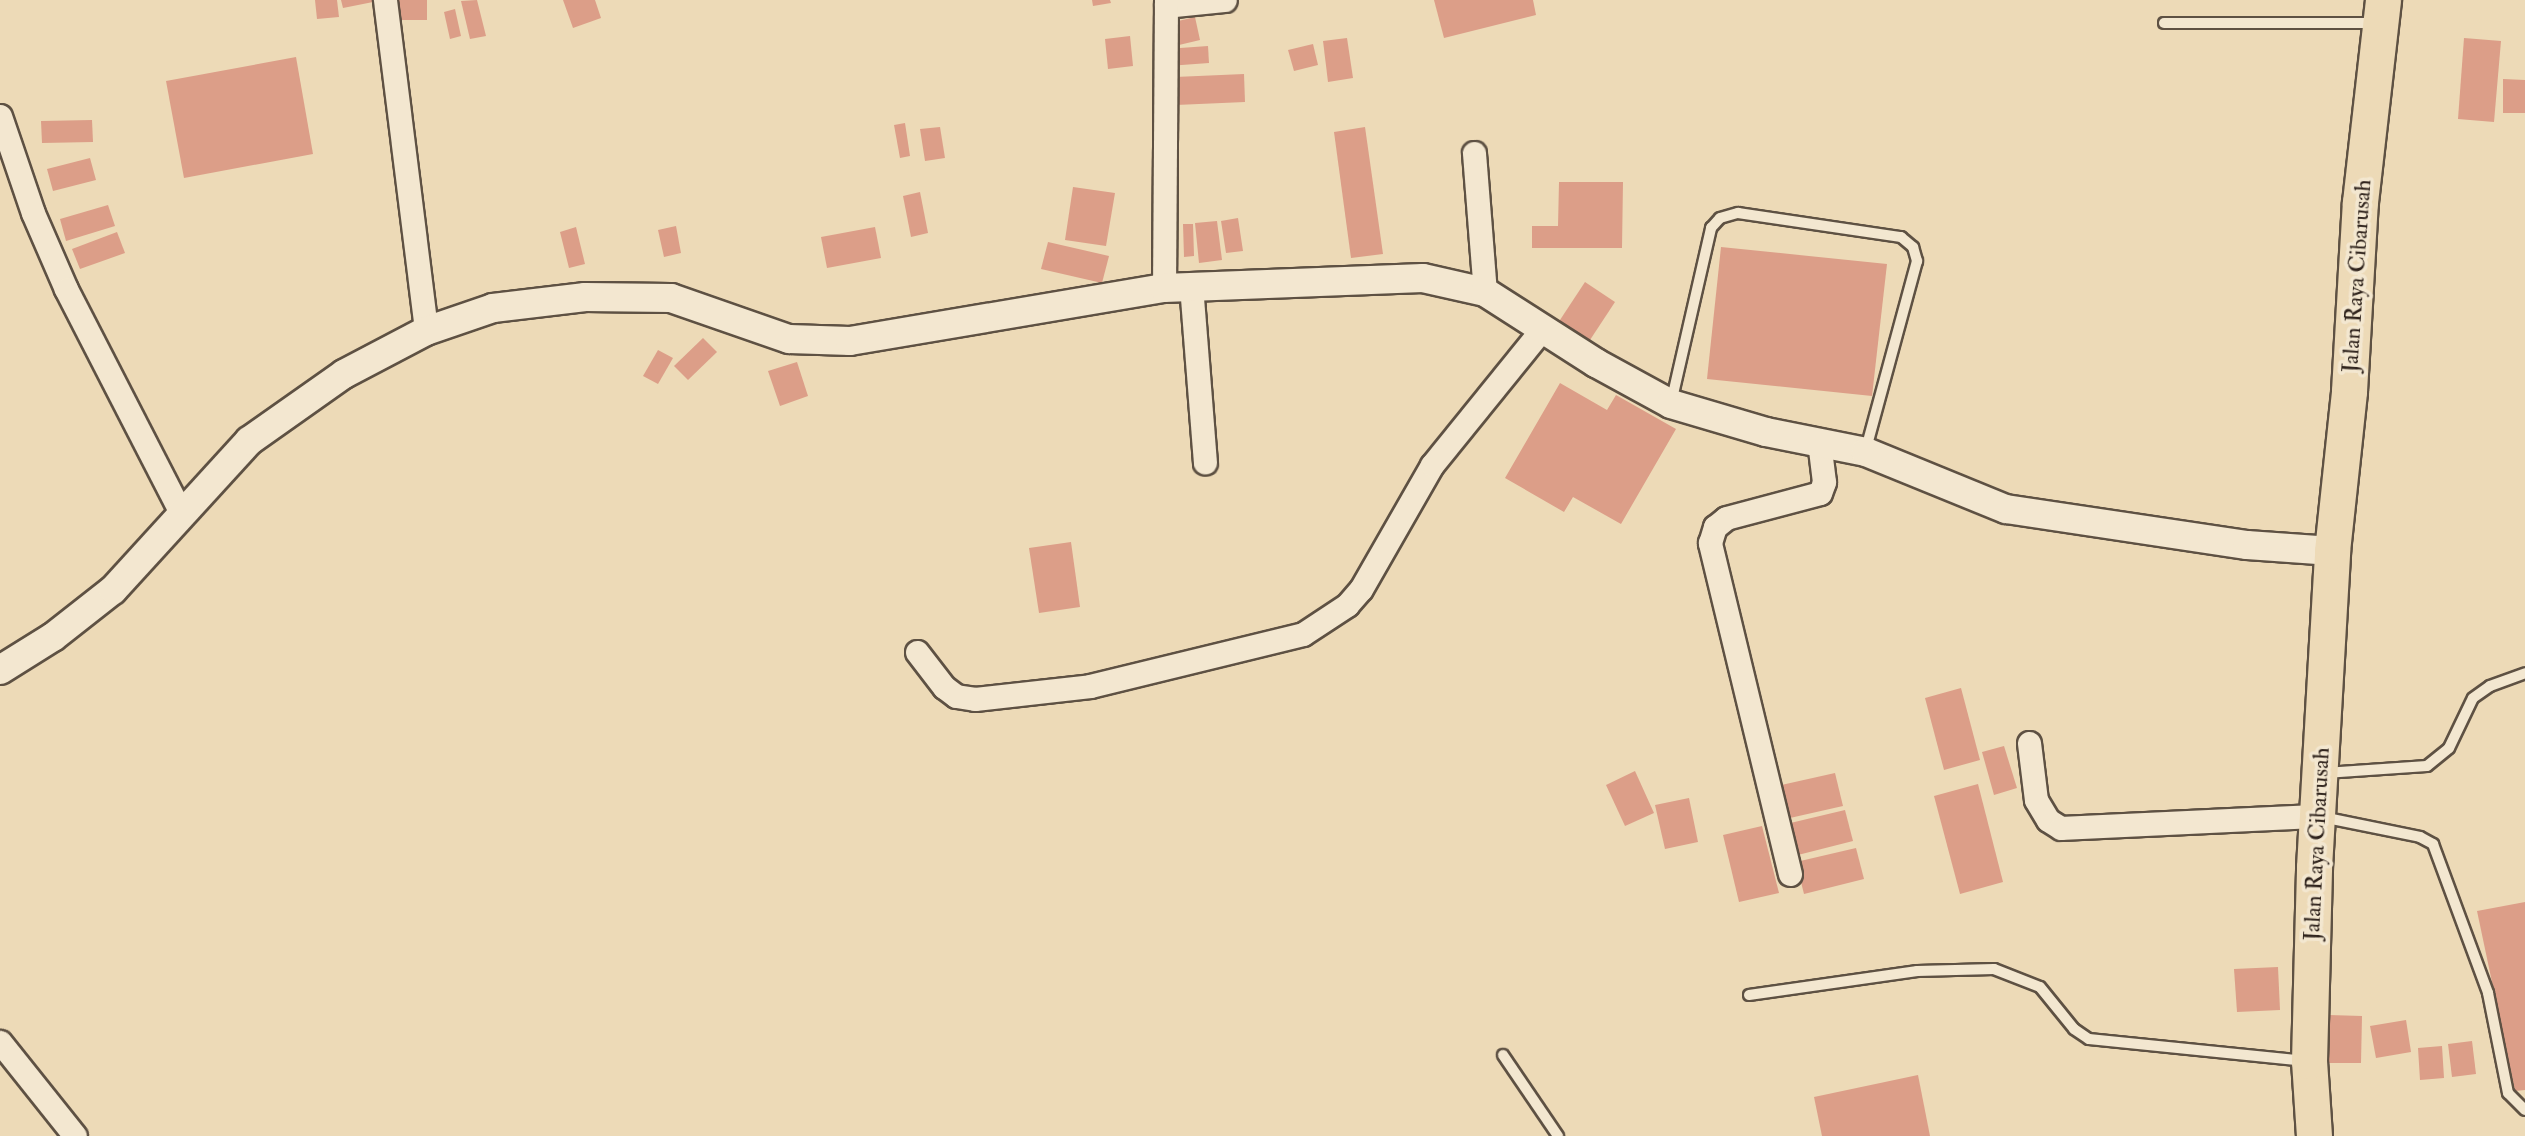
<!DOCTYPE html>
<html>
<head>
<meta charset="utf-8">
<style>
  body { margin:0 }
  #map { position:relative; width:2525px; height:1136px; overflow:hidden; background:#eddab7; font-family:"IM FELL Double Pica",serif }
  div>[style] { position:absolute }
  .building>* { inset:0; background:#dc9e88 }
  .roads { filter:drop-shadow(2px 0 #5e5143) drop-shadow(-2px 0 #5e5143) drop-shadow(0 2px #5e5143) drop-shadow(0 -2px #5e5143) }
  .service>* { height:10px; margin:-5px; padding:0 5px; transform-origin:5px; border-radius:5px; background:#f3e7d0 }
  .minor>* { height:23px; margin:-11.5px; padding:0 11.5px; transform-origin:11.5px; border-radius:11.5px; background:#f3e7d0 }
  .tertiary>* { height:28px; margin:-14px; padding:0 14px; transform-origin:14px; border-radius:14px; background:#f3e7d0 }
  .primary>* { height:35px; margin:-17.5px; padding:0 17.5px; transform-origin:17.5px; border-radius:17.5px; background:#eddab7 }
  span { translate:-50% -50%; white-space:nowrap; text-align:center; line-height:1.15; -webkit-text-stroke:7px #f3e7d0; paint-order:stroke }
  .street-label { font-size:23px; color:#2f231c }
</style>
</head>
<body>
<div id="map">
  <div class="building">
    <div style="clip-path:polygon(315px 0,337px 0,339px 17px,317px 19px)"></div>
    <div style="clip-path:polygon(341px 0,378px 0,378px 1px,343px 8px)"></div>
    <div style="clip-path:polygon(394px 0,427px 0,427px 20px,394px 20px)"></div>
    <div style="clip-path:polygon(477px 0,486px 36px,470px 39px,461px 1px)"></div>
    <div style="clip-path:polygon(563px 0,595px 0,601px 18px,573px 28px)"></div>
    <div style="clip-path:polygon(1092px 0,1110px 0,1111px 3px,1093px 6px)"></div>
    <div style="clip-path:polygon(1434px 0,1533px 0,1536px 15px,1444px 38px)"></div>
    <div style="clip-path:polygon(455px 9px,461px 36px,450px 39px,444px 12px)"></div>
    <div style="clip-path:polygon(1195px 17px,1200px 40px,1179px 45px,1174px 22px)"></div>
    <div style="clip-path:polygon(1130px 36px,1133px 66px,1108px 69px,1105px 39px)"></div>
    <div style="clip-path:polygon(1347px 38px,1353px 78px,1328px 82px,1323px 41px)"></div>
    <div style="clip-path:polygon(2464px 38px,2501px 41px,2494px 122px,2458px 119px)"></div>
    <div style="clip-path:polygon(1313px 44px,1318px 65px,1294px 71px,1288px 50px)"></div>
    <div style="clip-path:polygon(1208px 46px,1209px 63px,1168px 66px,1166px 49px)"></div>
    <div style="clip-path:polygon(296px 57px,313px 154px,184px 178px,166px 81px)"></div>
    <div style="clip-path:polygon(1244px 74px,1245px 102px,1176px 105px,1175px 77px)"></div>
    <div style="clip-path:polygon(2503px 79px,2525px 80px,2525px 113px,2503px 113px)"></div>
    <div style="clip-path:polygon(92px 120px,93px 142px,42px 143px,41px 121px)"></div>
    <div style="clip-path:polygon(905px 123px,910px 156px,900px 158px,894px 125px)"></div>
    <div style="clip-path:polygon(940px 127px,945px 158px,925px 161px,920px 129px)"></div>
    <div style="clip-path:polygon(1365px 127px,1383px 254px,1351px 258px,1334px 132px)"></div>
    <div style="clip-path:polygon(90px 158px,96px 180px,53px 191px,47px 169px)"></div>
    <div style="clip-path:polygon(1559px 182px,1623px 182px,1622px 248px,1532px 248px,1532px 226px,1558px 226px)"></div>
    <div style="clip-path:polygon(1073px 187px,1115px 193px,1106px 246px,1065px 240px)"></div>
    <div style="clip-path:polygon(920px 192px,928px 233px,911px 237px,903px 196px)"></div>
    <div style="clip-path:polygon(108px 205px,115px 226px,66px 241px,60px 219px)"></div>
    <div style="clip-path:polygon(1238px 218px,1243px 251px,1226px 253px,1221px 221px)"></div>
    <div style="clip-path:polygon(1217px 221px,1222px 260px,1199px 263px,1195px 223px)"></div>
    <div style="clip-path:polygon(1183px 224px,1193px 224px,1194px 256px,1184px 257px)"></div>
    <div style="clip-path:polygon(676px 226px,681px 253px,664px 257px,658px 230px)"></div>
    <div style="clip-path:polygon(576px 227px,585px 264px,569px 268px,560px 232px)"></div>
    <div style="clip-path:polygon(875px 227px,881px 258px,827px 268px,821px 237px)"></div>
    <div style="clip-path:polygon(117px 232px,125px 253px,80px 269px,72px 249px)"></div>
    <div style="clip-path:polygon(1048px 242px,1109px 256px,1102px 283px,1041px 269px)"></div>
    <div style="clip-path:polygon(1721px 247px,1887px 264px,1872px 396px,1707px 379px)"></div>
    <div style="clip-path:polygon(1585px 282px,1615px 302px,1588px 343px,1558px 323px)"></div>
    <div style="clip-path:polygon(703px 338px,717px 352px,688px 380px,674px 366px)"></div>
    <div style="clip-path:polygon(658px 350px,673px 358px,658px 384px,643px 376px)"></div>
    <div style="clip-path:polygon(797px 362px,808px 396px,780px 406px,768px 371px)"></div>
    <div style="clip-path:polygon(1560px 383px,1607px 410px,1616px 395px,1676px 429px,1621px 524px,1573px 497px,1564px 512px,1505px 478px)"></div>
    <div style="clip-path:polygon(1071px 542px,1080px 607px,1039px 613px,1029px 548px)"></div>
    <div style="clip-path:polygon(1961px 688px,1980px 760px,1944px 770px,1925px 698px)"></div>
    <div style="clip-path:polygon(2004px 746px,2017px 788px,1994px 795px,1982px 752px)"></div>
    <div style="clip-path:polygon(1635px 771px,1654px 813px,1625px 826px,1606px 785px)"></div>
    <div style="clip-path:polygon(1835px 773px,1843px 806px,1781px 820px,1773px 787px)"></div>
    <div style="clip-path:polygon(1978px 784px,2003px 882px,1960px 894px,1934px 796px)"></div>
    <div style="clip-path:polygon(1689px 798px,1698px 842px,1665px 849px,1655px 805px)"></div>
    <div style="clip-path:polygon(1845px 810px,1853px 841px,1790px 857px,1782px 825px)"></div>
    <div style="clip-path:polygon(1762px 826px,1779px 893px,1739px 902px,1723px 835px)"></div>
    <div style="clip-path:polygon(1856px 848px,1864px 879px,1804px 894px,1796px 862px)"></div>
    <div style="clip-path:polygon(2525px 902px,2525px 1090px,2515px 1091px,2477px 911px)"></div>
    <div style="clip-path:polygon(2278px 967px,2280px 1010px,2237px 1012px,2234px 969px)"></div>
    <div style="clip-path:polygon(2329px 1015px,2362px 1016px,2361px 1063px,2328px 1063px)"></div>
    <div style="clip-path:polygon(2406px 1020px,2411px 1052px,2376px 1058px,2370px 1026px)"></div>
    <div style="clip-path:polygon(2472px 1041px,2476px 1074px,2452px 1077px,2448px 1044px)"></div>
    <div style="clip-path:polygon(2442px 1046px,2444px 1078px,2420px 1080px,2418px 1048px)"></div>
    <div style="clip-path:polygon(1918px 1075px,1930px 1136px,1822px 1136px,1814px 1097px)"></div>
  </div>
  <div class="roads">
    <div class="service">
      <div style="left:2164px;top:23px;width:210px"></div>
      <div style="left:1671px;top:403px;width:180px;rotate:-77.1deg"></div>
      <div style="left:1711px;top:228px;width:13px;rotate:-48deg"></div>
      <div style="left:1720px;top:218px;width:19px;rotate:-16deg"></div>
      <div style="left:1738px;top:213px;width:165px;rotate:8.4deg"></div>
      <div style="left:1901px;top:237px;width:16px;rotate:40deg"></div>
      <div style="left:1913px;top:247px;width:15px;rotate:74deg"></div>
      <div style="left:1917px;top:261px;width:195px;rotate:105.2deg"></div>
      <div style="left:2325px;top:773px;width:102px;rotate:-3.9deg"></div>
      <div style="left:2427px;top:766px;width:28px;rotate:-39deg"></div>
      <div style="left:2449px;top:748px;width:55px;rotate:-64.4deg"></div>
      <div style="left:2473px;top:698px;width:21px;rotate:-35deg"></div>
      <div style="left:2490px;top:686px;width:37px;rotate:-20deg"></div>
      <div style="left:2322px;top:817px;width:100px;rotate:11.5deg"></div>
      <div style="left:2420px;top:837px;width:15px;rotate:28deg"></div>
      <div style="left:2433px;top:844px;width:159px;rotate:69.7deg"></div>
      <div style="left:2488px;top:993px;width:102px;rotate:78.7deg"></div>
      <div style="left:2508px;top:1093px;width:24px;rotate:45deg"></div>
      <div style="left:1749px;top:995px;width:170px;rotate:-8.1deg"></div>
      <div style="left:1917px;top:971px;width:77px;rotate:-1.5deg"></div>
      <div style="left:1994px;top:969px;width:49px;rotate:21.4deg"></div>
      <div style="left:2040px;top:987px;width:54px;rotate:51deg"></div>
      <div style="left:2074px;top:1029px;width:18px;rotate:34deg"></div>
      <div style="left:2089px;top:1039px;width:218px;rotate:5.8deg"></div>
      <div style="left:1503px;top:1055px;width:98px;rotate:55.8deg"></div>
    </div>
    <div class="minor">
      <div style="left:385px;top:0;width:334px;rotate:82.9deg"></div>
      <div style="left:1166px;top:6px;width:59px;rotate:-5.8deg"></div>
      <div style="left:0;top:116px;width:102px;rotate:71.2deg"></div>
      <div style="left:33px;top:213px;width:83px;rotate:66.5deg"></div>
      <div style="left:66px;top:289px;width:252px;rotate:62.8deg"></div>
      <div style="left:1474px;top:153px;width:139px;rotate:85.5deg"></div>
      <div style="left:1191px;top:285px;width:178px;rotate:85.5deg"></div>
      <div style="left:1164px;top:288px;width:288px;rotate:-89.6deg"></div>
      <div style="left:917px;top:652px;width:44px;rotate:52.4deg"></div>
      <div style="left:944px;top:687px;width:15px;rotate:37deg"></div>
      <div style="left:956px;top:696px;width:19px;rotate:9deg"></div>
      <div style="left:975px;top:699px;width:116px;rotate:-6.4deg"></div>
      <div style="left:1090px;top:686px;width:219px;rotate:-13.7deg"></div>
      <div style="left:1303px;top:634px;width:53px;rotate:-33.4deg"></div>
      <div style="left:1347px;top:605px;width:21px;rotate:-49deg"></div>
      <div style="left:1361px;top:589px;width:143px;rotate:-60.2deg"></div>
      <div style="left:1432px;top:465px;width:176px;rotate:-51deg"></div>
      <div style="left:2029px;top:743px;width:57px;rotate:83deg"></div>
      <div style="left:2036px;top:800px;width:23px;rotate:59deg"></div>
      <div style="left:2048px;top:820px;width:15px;rotate:32deg"></div>
      <div style="left:2061px;top:828px;width:258px;rotate:-2.7deg"></div>
      <div style="left:1790px;top:874px;width:341px;rotate:-103.6deg"></div>
      <div style="left:1710px;top:543px;width:17px;rotate:-73deg"></div>
      <div style="left:1715px;top:527px;width:14px;rotate:-39deg"></div>
      <div style="left:1726px;top:518px;width:97px;rotate:-14.9deg"></div>
      <div style="left:1820px;top:493px;width:12px;rotate:-70deg"></div>
      <div style="left:1824px;top:482px;width:39px;rotate:-97deg"></div>
      <div style="left:0;top:1042px;width:120px;rotate:51.4deg"></div>
    </div>
    <div class="tertiary">
      <div style="left:0;top:670px;width:62px;rotate:-31.9deg"></div>
      <div style="left:53px;top:637px;width:76px;rotate:-38.1deg"></div>
      <div style="left:113px;top:590px;width:202px;rotate:-47.6deg"></div>
      <div style="left:249px;top:441px;width:116px;rotate:-35.2deg"></div>
      <div style="left:344px;top:374px;width:93px;rotate:-27.7deg"></div>
      <div style="left:426px;top:331px;width:71px;rotate:-18.9deg"></div>
      <div style="left:493px;top:308px;width:93px;rotate:-6.8deg"></div>
      <div style="left:585px;top:297px;width:86px;rotate:0.7deg"></div>
      <div style="left:671px;top:298px;width:125px;rotate:19.2deg"></div>
      <div style="left:789px;top:339px;width:61px;rotate:1.9deg"></div>
      <div style="left:850px;top:341px;width:318px;rotate:-9.6deg"></div>
      <div style="left:1164px;top:288px;width:259px;rotate:-2.2deg"></div>
      <div style="left:1423px;top:278px;width:64px;rotate:12.7deg"></div>
      <div style="left:1485px;top:292px;width:132px;rotate:32.6deg"></div>
      <div style="left:1596px;top:363px;width:85px;rotate:28.7deg"></div>
      <div style="left:1671px;top:404px;width:99px;rotate:16.4deg"></div>
      <div style="left:1766px;top:432px;width:102px;rotate:11.3deg"></div>
      <div style="left:1866px;top:452px;width:151px;rotate:22.2deg"></div>
      <div style="left:2006px;top:509px;width:244px;rotate:8.5deg"></div>
      <div style="left:2247px;top:545px;width:85px;rotate:4deg"></div>
    </div>
    <div class="primary">
      <div style="left:2314px;top:1136px;width:75px;rotate:-93.8deg"></div>
      <div style="left:2309px;top:1061px;width:194px;rotate:-88.5deg"></div>
      <div style="left:2314px;top:867px;width:317px;rotate:-86.7deg"></div>
      <div style="left:2332px;top:551px;width:161px;rotate:-83.9deg"></div>
      <div style="left:2349px;top:391px;width:189px;rotate:-86.7deg"></div>
      <div style="left:2360px;top:202px;width:203px;rotate:-83.5deg"></div>
    </div>
  </div>
  <div class="street-label">
    <span style="left:2357px;top:276px;rotate:-86deg">Jalan Raya Cibarusah</span>
    <span style="left:2317px;top:844px;rotate:-87deg">Jalan Raya Cibarusah</span>
  </div>
</div>
</body>
</html>
